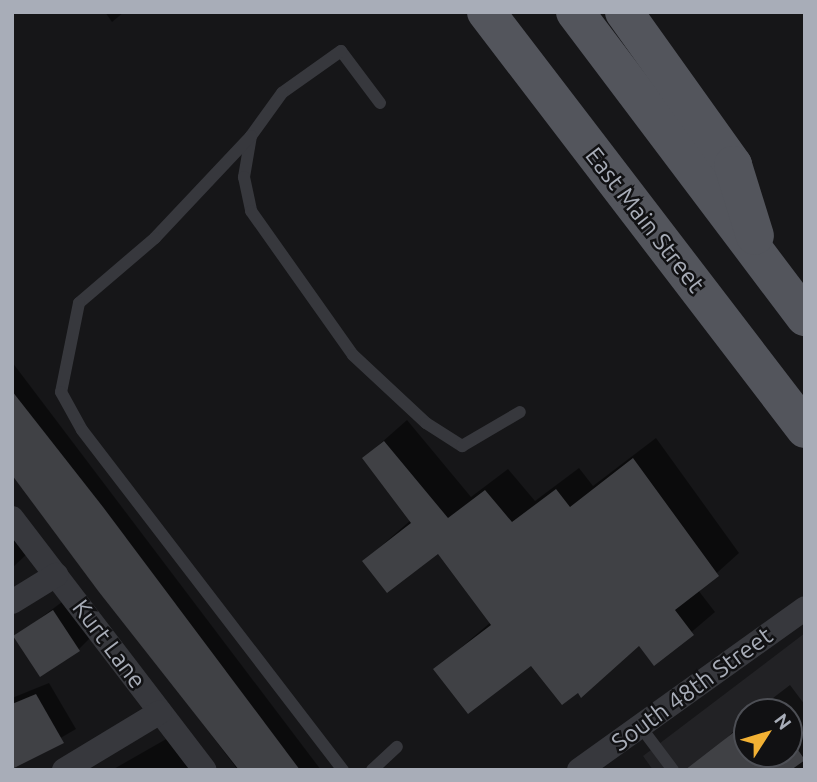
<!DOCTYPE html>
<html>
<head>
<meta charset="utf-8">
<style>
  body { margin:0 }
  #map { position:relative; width:817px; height:782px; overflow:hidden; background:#161618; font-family:Ubuntu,sans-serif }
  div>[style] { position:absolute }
  .built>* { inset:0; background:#222225 }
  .shadow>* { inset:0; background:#0007 }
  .building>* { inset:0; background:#404145 }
  .lane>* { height:12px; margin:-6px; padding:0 6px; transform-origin:6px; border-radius:6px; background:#37383d }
  .street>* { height:24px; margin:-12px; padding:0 12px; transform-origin:12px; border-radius:12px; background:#37383d }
  .primary>* { height:38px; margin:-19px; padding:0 19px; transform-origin:19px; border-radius:19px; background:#53555c }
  span { translate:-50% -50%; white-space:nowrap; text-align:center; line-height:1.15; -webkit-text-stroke:5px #111113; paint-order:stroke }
  .street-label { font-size:24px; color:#a8adb8 }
  .frame { position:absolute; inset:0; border:14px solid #a8adb8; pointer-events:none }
  .north { position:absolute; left:733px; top:698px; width:70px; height:70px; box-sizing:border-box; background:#111113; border:2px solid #4d4f55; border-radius:50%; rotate:53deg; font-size:19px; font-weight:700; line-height:28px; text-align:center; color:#a8adb8 }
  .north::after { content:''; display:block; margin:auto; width:24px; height:32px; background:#f2b134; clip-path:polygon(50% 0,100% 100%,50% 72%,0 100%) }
</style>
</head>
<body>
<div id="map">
  <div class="built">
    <div style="clip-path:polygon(evenodd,805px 633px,805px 770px,653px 770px,643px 756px,805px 633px,747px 712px,789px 712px,789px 754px,747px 754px,747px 712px)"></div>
  </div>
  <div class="shadow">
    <div style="clip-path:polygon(105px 12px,124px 12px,112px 22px)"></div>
    <div style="clip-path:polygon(12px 362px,321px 770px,238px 770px,12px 473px)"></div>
    <div style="clip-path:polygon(407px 420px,471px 497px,508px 469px,535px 501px,579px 468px,593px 486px,656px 438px,739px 553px,698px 590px,715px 612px,654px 664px,639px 644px,532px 663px,436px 669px,491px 622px,438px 552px,364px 561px,411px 520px,364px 458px)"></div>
    <div style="clip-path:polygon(12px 533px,28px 553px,12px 568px)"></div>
    <div style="clip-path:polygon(66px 599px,91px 637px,78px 650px,15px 637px)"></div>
    <div style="clip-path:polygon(49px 683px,76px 729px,12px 766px,12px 698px)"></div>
    <div style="clip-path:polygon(790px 685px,805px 705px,805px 770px,694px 770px,747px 718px,747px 754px,789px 754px,789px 712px,755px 712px)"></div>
    <div style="clip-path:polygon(168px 738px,193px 770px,112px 770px)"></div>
  </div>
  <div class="building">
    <div style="clip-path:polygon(12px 391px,103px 507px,300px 770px,239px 770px,99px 592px,12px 475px)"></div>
    <div style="clip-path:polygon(384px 441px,448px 518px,485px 490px,512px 522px,556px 489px,570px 507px,633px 458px,719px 576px,675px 610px,694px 635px,654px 666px,639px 646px,581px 698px,578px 693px,562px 705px,531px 666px,468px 714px,433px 669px,491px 625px,438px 554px,387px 593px,362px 561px,411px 523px,362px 458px)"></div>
    <div style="clip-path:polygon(53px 610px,80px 651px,40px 677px,13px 636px)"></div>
    <div style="clip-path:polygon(36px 694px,64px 743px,12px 769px,12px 704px)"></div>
    <div style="clip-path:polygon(747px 722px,747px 754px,789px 754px,789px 737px,805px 760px,791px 770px,685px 770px)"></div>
  </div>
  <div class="lane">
    <div style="left:380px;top:103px;width:65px;rotate:-126.9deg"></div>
    <div style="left:341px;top:51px;width:72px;rotate:144.6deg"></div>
    <div style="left:282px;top:93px;width:53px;rotate:125.8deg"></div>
    <div style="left:251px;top:136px;width:42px;rotate:99.7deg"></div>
    <div style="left:244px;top:177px;width:35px;rotate:78deg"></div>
    <div style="left:251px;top:211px;width:176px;rotate:54.7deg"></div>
    <div style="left:353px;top:355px;width:100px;rotate:43deg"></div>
    <div style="left:426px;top:423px;width:43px;rotate:32.6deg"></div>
    <div style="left:462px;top:446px;width:67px;rotate:-30.4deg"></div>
    <div style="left:251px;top:136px;width:140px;rotate:133.3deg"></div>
    <div style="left:155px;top:238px;width:100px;rotate:139.5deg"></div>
    <div style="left:79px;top:303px;width:91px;rotate:101.4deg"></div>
    <div style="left:61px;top:392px;width:43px;rotate:61.1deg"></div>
    <div style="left:82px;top:430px;width:429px;rotate:52.5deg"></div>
    <div style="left:640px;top:726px;width:55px;rotate:53.1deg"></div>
    <div style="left:372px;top:770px;width:34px;rotate:-43deg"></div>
  </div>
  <div class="street">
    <div style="left:12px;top:518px;width:317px;rotate:52.6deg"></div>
    <div style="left:12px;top:602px;width:52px;rotate:-31.5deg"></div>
    <div style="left:64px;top:770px;width:112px;rotate:-31.1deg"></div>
    <div style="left:579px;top:770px;width:278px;rotate:-35.6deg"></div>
  </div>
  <div class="primary">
    <div style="left:486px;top:12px;width:525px;rotate:52.58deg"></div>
    <div style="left:575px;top:12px;width:382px;rotate:53deg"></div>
    <div style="left:624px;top:12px;width:188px;rotate:54.5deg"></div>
    <div style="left:733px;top:165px;width:74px;rotate:72.8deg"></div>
  </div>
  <div class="street-label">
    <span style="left:645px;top:220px;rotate:52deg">East Main Street</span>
    <span style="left:109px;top:644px;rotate:53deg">Kurt Lane</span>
    <span style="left:692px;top:689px;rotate:-36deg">South 48th Street</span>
  </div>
  <div class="frame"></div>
  <div class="north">N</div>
</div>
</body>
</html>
